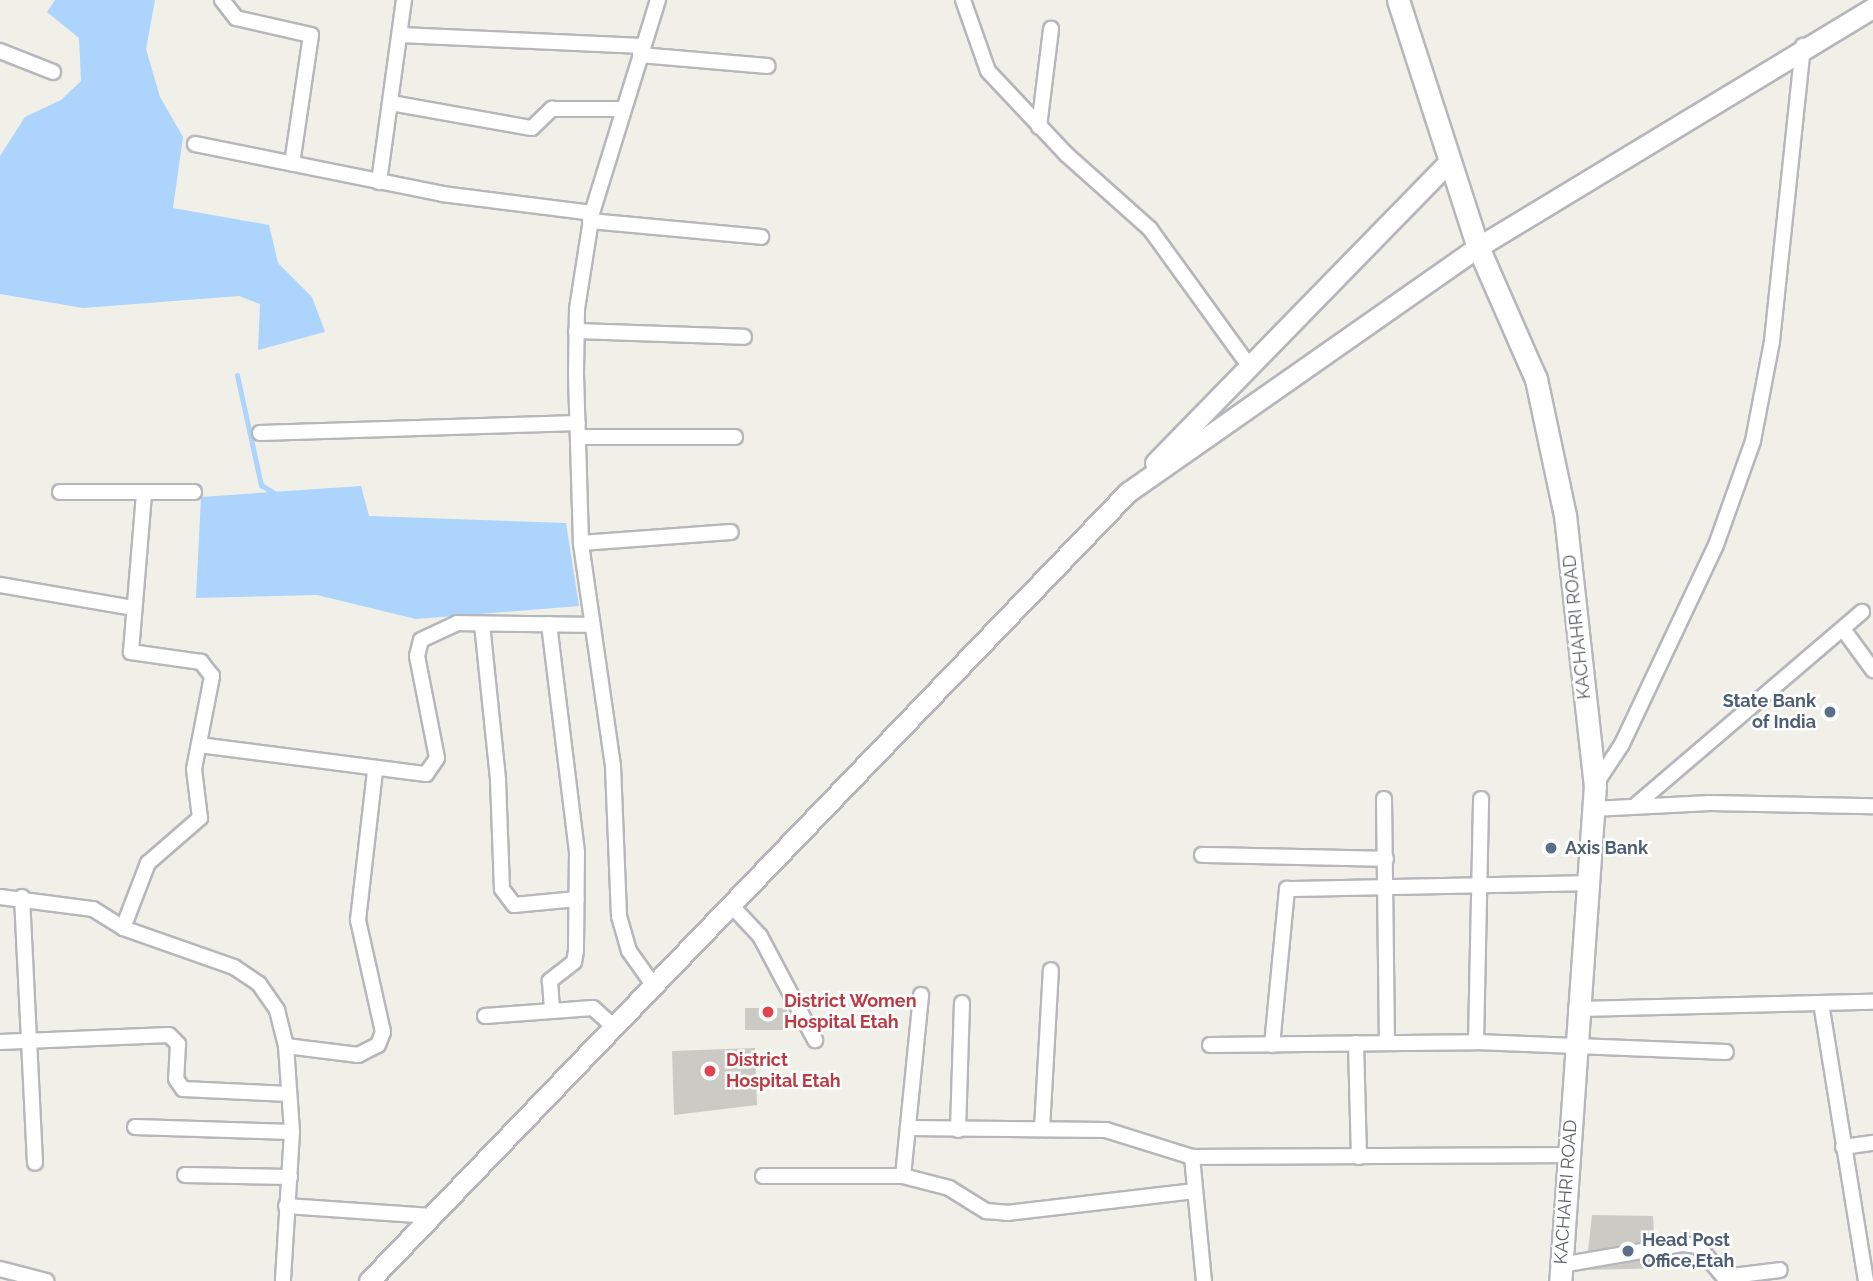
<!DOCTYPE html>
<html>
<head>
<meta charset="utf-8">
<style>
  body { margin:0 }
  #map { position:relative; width:1873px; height:1281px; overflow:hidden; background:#f0efe8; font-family:Raleway,sans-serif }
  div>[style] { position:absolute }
  .water>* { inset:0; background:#acd4fc }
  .stream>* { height:5px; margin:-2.5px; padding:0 2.5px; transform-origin:2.5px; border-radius:2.5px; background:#acd4fc }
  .building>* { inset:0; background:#cccac4 }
  .roads { filter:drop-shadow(2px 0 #b5b7bb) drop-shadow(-2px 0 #b5b7bb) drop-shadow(0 2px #b5b7bb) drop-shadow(0 -2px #b5b7bb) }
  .minor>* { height:14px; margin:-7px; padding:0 7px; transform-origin:7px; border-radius:7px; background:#fff }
  .tertiary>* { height:19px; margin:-9.5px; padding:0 9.5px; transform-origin:9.5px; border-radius:9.5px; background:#fff }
  .secondary>* { height:21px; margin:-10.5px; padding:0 10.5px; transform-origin:10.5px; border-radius:10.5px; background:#fff }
  .dots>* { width:19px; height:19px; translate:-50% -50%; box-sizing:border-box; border:4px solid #fff; border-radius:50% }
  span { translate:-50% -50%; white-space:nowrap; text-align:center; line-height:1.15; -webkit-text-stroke:5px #fff; paint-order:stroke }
  .street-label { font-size:18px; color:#5f6267 }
  .service-label { font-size:18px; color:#4e5e75; font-weight:700 }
  .right { translate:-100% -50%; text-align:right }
  .left { translate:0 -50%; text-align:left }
  .health-label { font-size:18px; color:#be3a42; font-weight:700 }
</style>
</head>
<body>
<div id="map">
  <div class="water">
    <div style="clip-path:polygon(55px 0,155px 0,146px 49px,160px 97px,183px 137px,173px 208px,269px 225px,278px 263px,312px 297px,325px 332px,258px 350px,260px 304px,239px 296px,83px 308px,0 294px,0 156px,25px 117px,61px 100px,81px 81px,79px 38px,47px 12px)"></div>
    <div style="clip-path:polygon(361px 486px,369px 516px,566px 523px,579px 606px,416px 619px,317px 595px,196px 598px,201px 497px)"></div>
  </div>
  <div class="stream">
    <div style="left:237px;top:375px;width:113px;rotate:77.7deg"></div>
    <div style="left:261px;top:485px;width:21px;rotate:31deg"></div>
  </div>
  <div class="building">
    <div style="clip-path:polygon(745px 1008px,787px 1008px,787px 1030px,745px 1030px)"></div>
    <div style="clip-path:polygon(755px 1048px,757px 1105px,674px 1115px,672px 1051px)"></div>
    <div style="clip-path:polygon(1592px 1215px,1653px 1216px,1654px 1233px,1669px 1237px,1588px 1251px)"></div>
    <div style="clip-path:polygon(1667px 1256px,1666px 1268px,1587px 1270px)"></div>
  </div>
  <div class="roads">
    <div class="minor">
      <div style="left:222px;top:0;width:23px;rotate:52deg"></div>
      <div style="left:236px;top:18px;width:77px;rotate:12.8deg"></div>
      <div style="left:311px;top:35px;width:130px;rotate:98.4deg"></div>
      <div style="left:963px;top:0;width:75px;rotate:70.6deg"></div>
      <div style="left:988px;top:71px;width:115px;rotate:46.8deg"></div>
      <div style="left:1067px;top:155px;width:111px;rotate:41.7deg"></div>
      <div style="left:1150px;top:229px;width:165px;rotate:54.1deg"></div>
      <div style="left:400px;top:35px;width:243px;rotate:2.6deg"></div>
      <div style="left:0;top:51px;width:57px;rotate:21.6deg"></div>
      <div style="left:640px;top:55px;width:128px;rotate:4.9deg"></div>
      <div style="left:391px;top:103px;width:143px;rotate:10.1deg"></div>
      <div style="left:532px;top:128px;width:28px;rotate:-44deg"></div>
      <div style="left:552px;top:109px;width:68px"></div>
      <div style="left:1039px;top:127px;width:99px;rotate:-83deg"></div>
      <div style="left:195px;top:144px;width:252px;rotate:11.4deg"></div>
      <div style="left:442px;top:194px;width:151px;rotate:7.2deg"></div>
      <div style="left:379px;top:182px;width:184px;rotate:-82.2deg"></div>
      <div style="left:590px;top:221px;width:172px;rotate:5.3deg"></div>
      <div style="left:576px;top:331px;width:168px;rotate:2deg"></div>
      <div style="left:260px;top:433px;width:318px;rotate:-1.8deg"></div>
      <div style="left:578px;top:437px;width:157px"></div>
      <div style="left:60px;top:492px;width:134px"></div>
      <div style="left:581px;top:543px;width:150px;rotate:-4.2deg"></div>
      <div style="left:0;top:585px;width:135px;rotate:9.8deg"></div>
      <div style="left:482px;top:624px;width:157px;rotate:84.1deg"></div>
      <div style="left:498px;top:780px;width:109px;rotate:87.9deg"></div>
      <div style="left:502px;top:889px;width:20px;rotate:53deg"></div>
      <div style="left:514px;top:905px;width:63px;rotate:-5.4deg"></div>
      <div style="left:549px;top:624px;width:230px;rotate:83deg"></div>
      <div style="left:577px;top:852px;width:99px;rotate:90.6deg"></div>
      <div style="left:576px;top:951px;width:11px;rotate:100deg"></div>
      <div style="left:574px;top:962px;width:31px;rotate:142deg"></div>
      <div style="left:550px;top:981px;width:29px;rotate:86deg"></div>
      <div style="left:1843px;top:629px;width:51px;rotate:53.8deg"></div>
      <div style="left:199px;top:745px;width:229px;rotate:7.3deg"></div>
      <div style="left:426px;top:774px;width:19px;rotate:-55deg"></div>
      <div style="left:437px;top:758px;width:104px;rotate:-101.1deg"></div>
      <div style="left:417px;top:656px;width:16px;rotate:-76deg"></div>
      <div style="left:421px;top:640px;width:40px;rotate:-25deg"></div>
      <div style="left:457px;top:623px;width:135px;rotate:0.8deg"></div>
      <div style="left:1595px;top:785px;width:49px;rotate:-56.6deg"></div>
      <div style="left:1622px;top:744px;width:220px;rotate:-64.7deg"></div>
      <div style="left:1716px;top:545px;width:110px;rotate:-70.4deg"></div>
      <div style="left:1753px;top:441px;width:102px;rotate:-79.2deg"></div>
      <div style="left:1772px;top:341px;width:297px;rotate:-84deg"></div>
      <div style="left:1384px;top:799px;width:243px;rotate:89.3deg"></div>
      <div style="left:1637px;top:804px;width:296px;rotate:-40.5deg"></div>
      <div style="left:1593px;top:809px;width:117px;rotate:-2.9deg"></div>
      <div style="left:1710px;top:803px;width:163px;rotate:1.1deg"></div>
      <div style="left:1202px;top:855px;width:184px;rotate:1.2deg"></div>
      <div style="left:0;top:897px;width:94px;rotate:7.4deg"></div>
      <div style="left:93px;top:909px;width:36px;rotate:32deg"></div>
      <div style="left:123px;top:928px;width:118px;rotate:19.4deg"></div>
      <div style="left:234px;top:967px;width:30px;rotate:34deg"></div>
      <div style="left:259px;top:984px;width:32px;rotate:55deg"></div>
      <div style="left:277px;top:1010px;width:37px;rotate:76deg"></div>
      <div style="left:286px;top:1046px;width:86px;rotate:86deg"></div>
      <div style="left:292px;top:1132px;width:149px;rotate:93.5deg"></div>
      <div style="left:22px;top:897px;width:266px;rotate:87.2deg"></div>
      <div style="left:731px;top:905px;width:42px;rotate:46.9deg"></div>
      <div style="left:760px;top:936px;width:118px;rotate:62.1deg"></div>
      <div style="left:123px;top:928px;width:70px;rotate:-69deg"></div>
      <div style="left:148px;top:863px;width:69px;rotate:-40.9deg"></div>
      <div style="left:200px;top:818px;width:49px;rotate:-97deg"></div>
      <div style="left:194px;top:769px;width:95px;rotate:-79deg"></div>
      <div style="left:212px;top:676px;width:18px;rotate:-128deg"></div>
      <div style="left:201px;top:662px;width:71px;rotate:-171.9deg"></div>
      <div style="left:131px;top:652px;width:159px;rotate:-85.3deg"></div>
      <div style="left:654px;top:986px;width:43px;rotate:-125.5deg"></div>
      <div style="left:629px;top:951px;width:36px;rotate:-106deg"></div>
      <div style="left:619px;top:916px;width:150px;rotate:-92.3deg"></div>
      <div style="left:613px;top:766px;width:225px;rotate:-98.2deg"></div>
      <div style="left:581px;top:543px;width:170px;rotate:-91.7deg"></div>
      <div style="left:576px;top:373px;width:64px;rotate:-89.1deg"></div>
      <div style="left:577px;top:309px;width:97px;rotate:-81.1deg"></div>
      <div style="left:592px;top:213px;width:223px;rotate:-72.8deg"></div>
      <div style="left:1821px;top:1003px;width:282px;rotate:80.8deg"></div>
      <div style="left:1576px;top:1009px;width:297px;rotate:-1.4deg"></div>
      <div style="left:485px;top:1016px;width:108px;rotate:-4.2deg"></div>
      <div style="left:593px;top:1008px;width:28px;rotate:42deg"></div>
      <div style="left:0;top:1042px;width:169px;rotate:-2.4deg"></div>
      <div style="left:169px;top:1035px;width:13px;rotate:45deg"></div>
      <div style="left:178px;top:1044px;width:35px;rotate:93deg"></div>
      <div style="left:176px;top:1079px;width:12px;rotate:55deg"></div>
      <div style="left:183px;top:1089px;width:106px;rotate:2.7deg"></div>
      <div style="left:1476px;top:1042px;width:243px;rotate:-88.8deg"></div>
      <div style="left:1356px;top:1043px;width:114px;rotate:88.5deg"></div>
      <div style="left:1210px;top:1045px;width:266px;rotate:-0.6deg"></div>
      <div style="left:1476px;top:1042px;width:250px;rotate:2.3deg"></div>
      <div style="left:1272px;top:1045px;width:157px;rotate:-84.5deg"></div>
      <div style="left:1287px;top:889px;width:301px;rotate:-1.1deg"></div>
      <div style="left:286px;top:1046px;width:73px;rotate:7.1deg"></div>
      <div style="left:358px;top:1055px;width:22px;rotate:-27deg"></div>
      <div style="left:378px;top:1045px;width:14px;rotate:-69deg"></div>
      <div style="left:383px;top:1032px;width:115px;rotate:-102.6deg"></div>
      <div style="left:358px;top:920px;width:150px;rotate:-83.5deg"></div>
      <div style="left:135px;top:1127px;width:157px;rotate:1.8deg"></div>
      <div style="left:908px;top:1128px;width:198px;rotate:0.6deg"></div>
      <div style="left:1106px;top:1130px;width:90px;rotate:17.4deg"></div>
      <div style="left:1192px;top:1157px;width:378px;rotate:-0.3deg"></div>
      <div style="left:1042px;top:1129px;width:159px;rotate:-86.8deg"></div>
      <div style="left:958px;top:1130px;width:127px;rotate:-88.2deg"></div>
      <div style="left:1843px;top:1147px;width:30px;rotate:-8deg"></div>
      <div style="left:1192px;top:1157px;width:125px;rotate:84.5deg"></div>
      <div style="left:185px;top:1175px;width:105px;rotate:1.1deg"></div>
      <div style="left:763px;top:1176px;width:140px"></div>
      <div style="left:903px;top:1176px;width:48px;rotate:14.6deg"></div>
      <div style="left:949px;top:1188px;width:44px;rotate:31.9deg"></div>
      <div style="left:986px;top:1211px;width:21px;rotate:5deg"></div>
      <div style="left:1007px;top:1213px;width:189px;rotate:-6.7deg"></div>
      <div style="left:903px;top:1176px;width:182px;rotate:-84.3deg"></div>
      <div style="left:286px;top:1206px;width:146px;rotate:3.9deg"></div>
      <div style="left:1561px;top:1265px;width:124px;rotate:-9.8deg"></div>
      <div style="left:1683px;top:1244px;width:15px;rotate:8deg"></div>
      <div style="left:1698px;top:1246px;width:40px;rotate:50deg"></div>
      <div style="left:1724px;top:1277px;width:56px;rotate:-7.1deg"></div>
      <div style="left:0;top:1269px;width:48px;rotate:14.6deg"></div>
    </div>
    <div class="tertiary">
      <div style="left:1155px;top:463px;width:422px;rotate:-45.7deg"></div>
      <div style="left:369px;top:1281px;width:1095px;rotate:-46.11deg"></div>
      <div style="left:1128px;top:492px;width:427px;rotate:-35deg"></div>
      <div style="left:1478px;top:247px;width:462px;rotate:-31.2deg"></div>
    </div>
    <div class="secondary">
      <div style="left:1398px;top:0;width:260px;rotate:72.1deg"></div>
      <div style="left:1478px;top:247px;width:144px;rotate:66.3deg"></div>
      <div style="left:1536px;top:379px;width:139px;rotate:78deg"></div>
      <div style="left:1565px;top:515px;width:272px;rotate:83.7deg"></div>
      <div style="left:1595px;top:785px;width:497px;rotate:94deg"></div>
    </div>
  </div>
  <div class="dots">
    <div style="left:1830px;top:712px;background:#5c6f8a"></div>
    <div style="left:1551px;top:848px;background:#5c6f8a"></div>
    <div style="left:768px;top:1012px;background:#e0444e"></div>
    <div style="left:710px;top:1071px;background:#e0444e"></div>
    <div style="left:1628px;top:1251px;background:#5c6f8a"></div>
  </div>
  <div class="street-label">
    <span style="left:1577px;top:627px;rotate:-96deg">KACHAHRI ROAD</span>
    <span style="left:1566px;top:1192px;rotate:-86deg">KACHAHRI ROAD</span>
  </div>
  <div class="service-label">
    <span class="right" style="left:1816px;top:712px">State Bank<br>of India</span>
    <span class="left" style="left:1565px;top:848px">Axis Bank</span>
    <span class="left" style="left:1642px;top:1251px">Head Post<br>Office,Etah</span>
  </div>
  <div class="health-label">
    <span class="left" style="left:784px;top:1012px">District Women<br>Hospital Etah</span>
    <span class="left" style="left:726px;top:1071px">District<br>Hospital Etah</span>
  </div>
</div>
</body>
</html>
